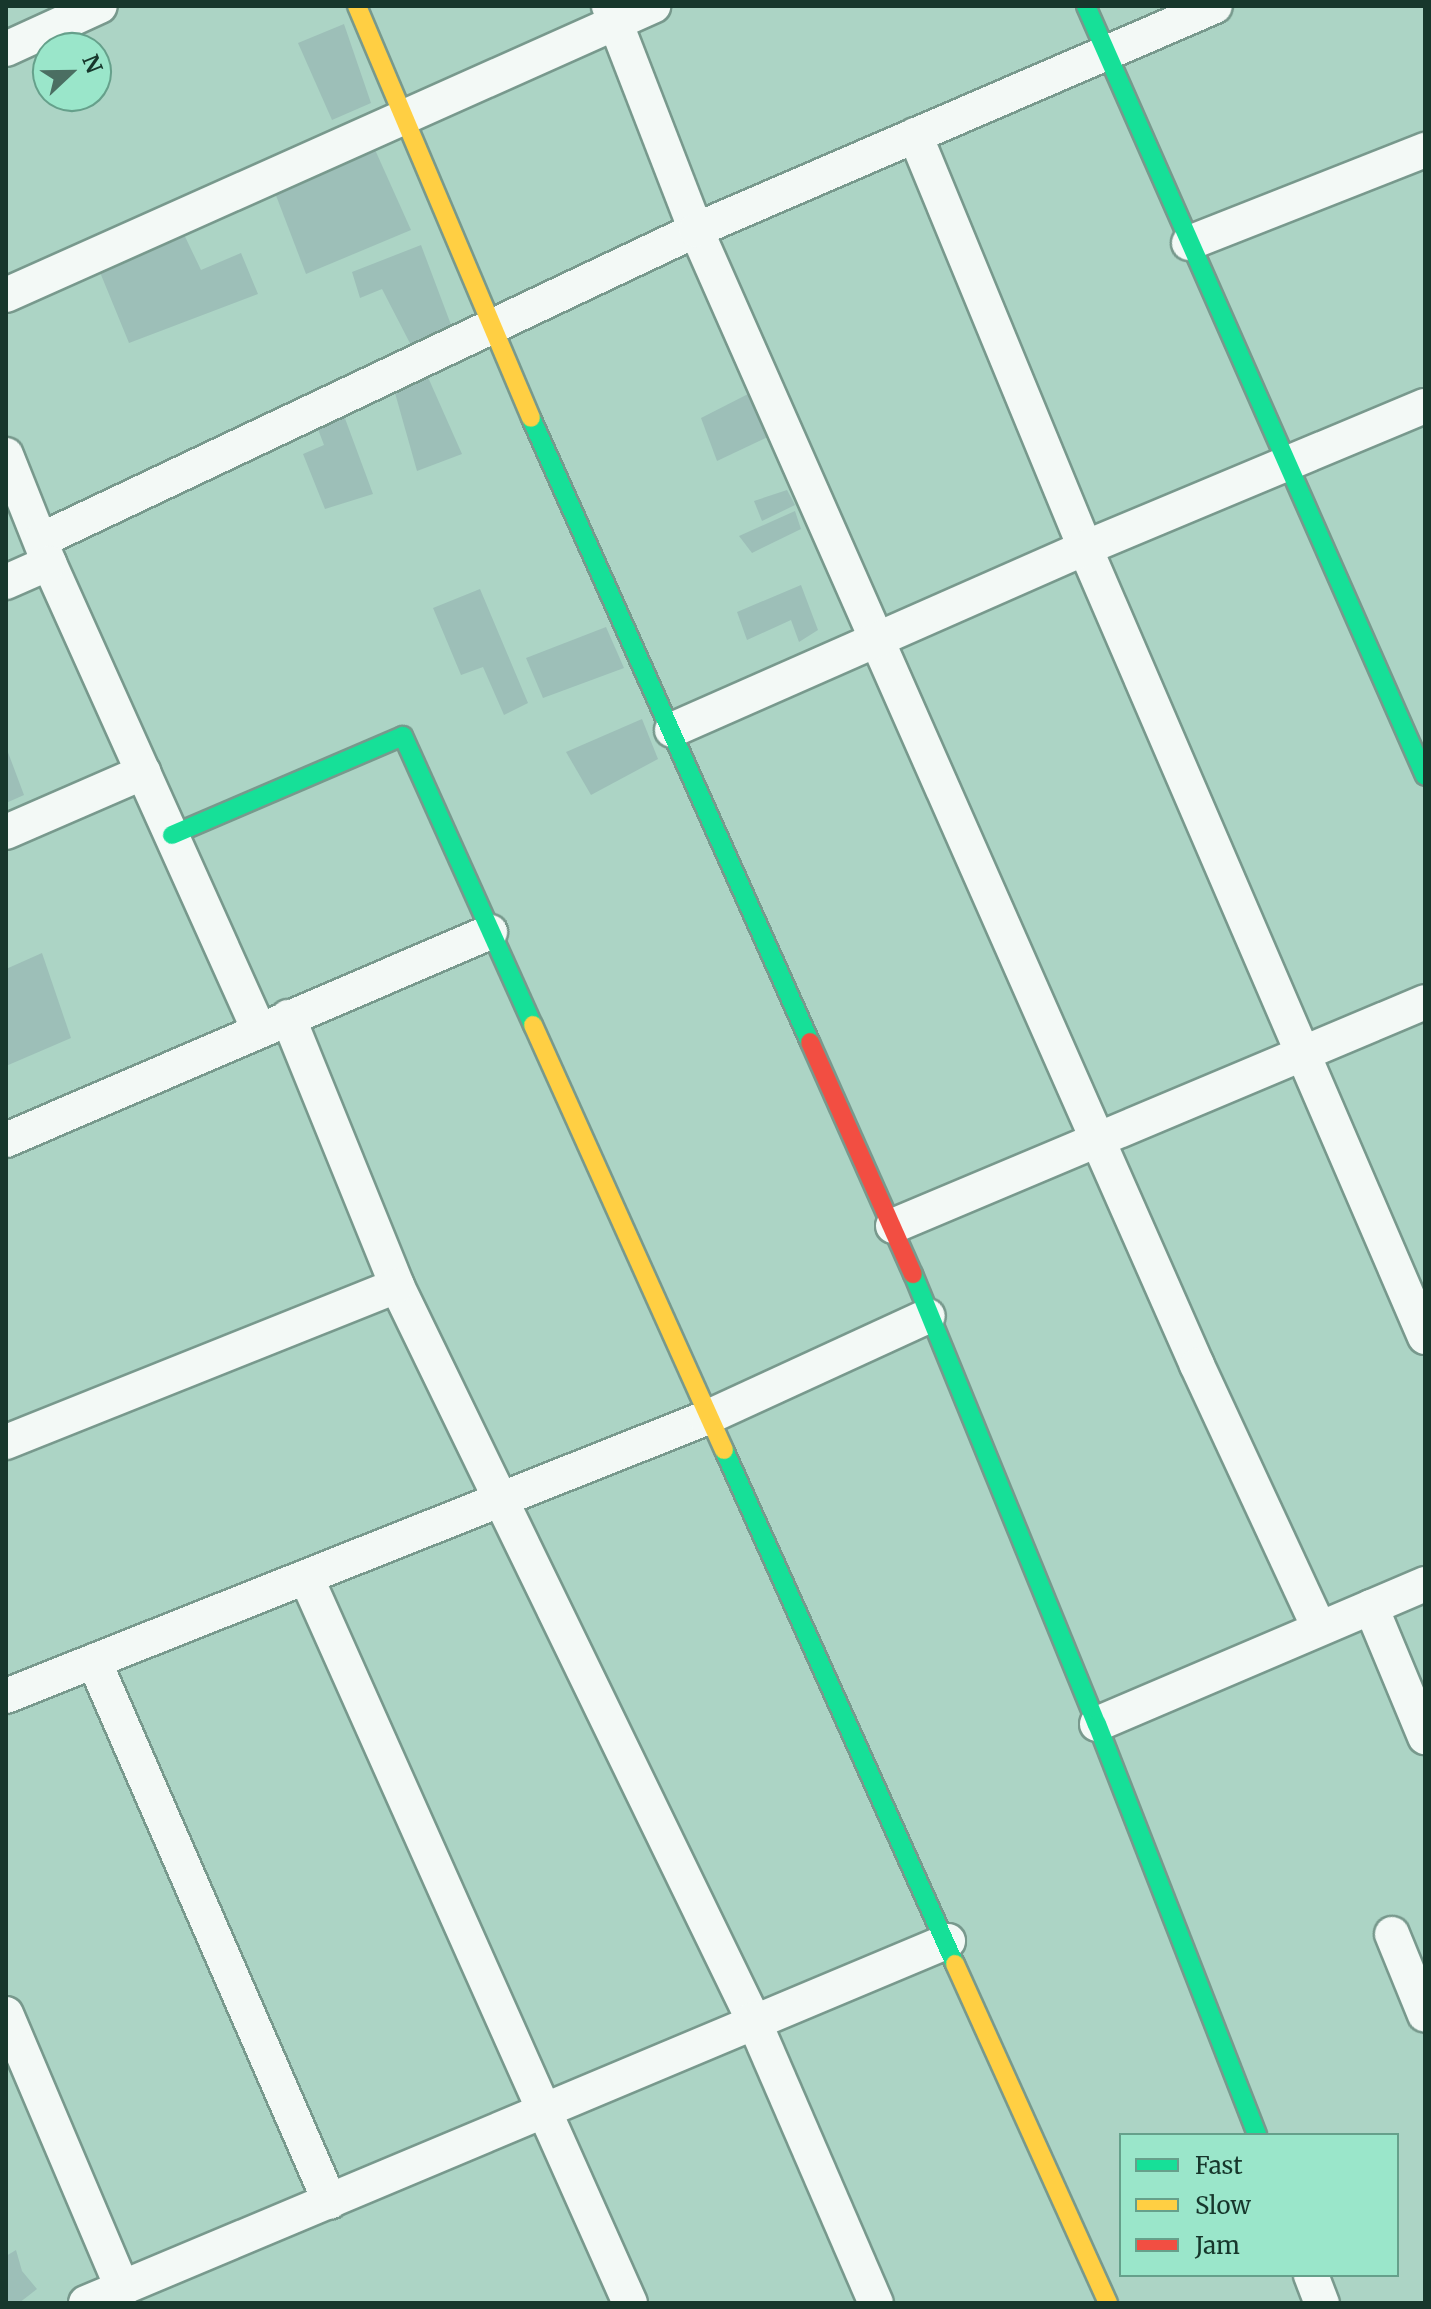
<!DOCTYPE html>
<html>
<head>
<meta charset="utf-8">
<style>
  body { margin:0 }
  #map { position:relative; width:1431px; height:2309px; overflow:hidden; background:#acd4c5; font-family:Merriweather,serif }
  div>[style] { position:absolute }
  .building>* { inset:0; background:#9dbfb8 }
  .roads { filter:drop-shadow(2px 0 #78998d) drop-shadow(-2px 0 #78998d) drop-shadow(0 2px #78998d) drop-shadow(0 -2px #78998d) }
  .street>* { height:34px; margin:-17px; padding:0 17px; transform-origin:17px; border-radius:17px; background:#f3f9f6 }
  .fast>* { height:18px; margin:-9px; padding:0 9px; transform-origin:9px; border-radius:9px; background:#16e098 }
  .slow>* { height:18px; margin:-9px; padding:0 9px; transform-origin:9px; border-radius:9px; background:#ffcf43 }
  .jam>* { height:18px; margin:-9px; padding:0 9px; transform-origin:9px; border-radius:9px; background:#f24e42 }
  span { translate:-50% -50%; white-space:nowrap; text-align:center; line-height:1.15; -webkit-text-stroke:7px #9ae6ca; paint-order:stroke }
  .frame { position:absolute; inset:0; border:8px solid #17372c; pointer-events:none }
  .legend { position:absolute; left:1119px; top:2133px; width:280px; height:144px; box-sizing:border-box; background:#9ae6ca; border:2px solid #66a08b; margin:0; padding:10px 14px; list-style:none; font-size:24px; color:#17372c }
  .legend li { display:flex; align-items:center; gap:16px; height:40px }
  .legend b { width:40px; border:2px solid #66a08b }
  .north { position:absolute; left:32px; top:32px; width:80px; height:80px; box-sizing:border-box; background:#9ae6ca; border:2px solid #66a08b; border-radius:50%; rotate:68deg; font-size:22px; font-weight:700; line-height:32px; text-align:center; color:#17372c }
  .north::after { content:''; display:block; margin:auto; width:28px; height:36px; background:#4b6e62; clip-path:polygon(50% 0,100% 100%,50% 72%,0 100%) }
</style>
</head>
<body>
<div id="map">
  <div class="building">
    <div style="clip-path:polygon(344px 24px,371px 103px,332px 120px,298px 43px)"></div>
    <div style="clip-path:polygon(372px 143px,411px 230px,306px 274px,272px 185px)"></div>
    <div style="clip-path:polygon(179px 224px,201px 270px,241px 253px,258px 294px,129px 343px,97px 265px)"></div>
    <div style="clip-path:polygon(421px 245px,453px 330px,414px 351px,382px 289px,360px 298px,352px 272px)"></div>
    <div style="clip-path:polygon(427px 375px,462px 454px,417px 471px,395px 393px)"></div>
    <div style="clip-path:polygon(752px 392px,772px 435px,717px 461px,701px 418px)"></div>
    <div style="clip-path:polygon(343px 413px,373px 494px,325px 509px,303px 454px,324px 445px,316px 424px)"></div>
    <div style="clip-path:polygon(787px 490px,795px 505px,762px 521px,754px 501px)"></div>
    <div style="clip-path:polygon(795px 511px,801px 529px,752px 553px,739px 536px)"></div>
    <div style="clip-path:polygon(801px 585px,818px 630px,799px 642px,791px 620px,747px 640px,737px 612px)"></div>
    <div style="clip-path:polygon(480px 589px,528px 703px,504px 715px,483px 667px,461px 675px,433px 608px)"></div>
    <div style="clip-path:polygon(606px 627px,624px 668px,543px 698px,526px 658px)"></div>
    <div style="clip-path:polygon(642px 719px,658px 759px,591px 795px,566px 752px)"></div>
    <div style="clip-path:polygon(6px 747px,24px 795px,6px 803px)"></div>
    <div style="clip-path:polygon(42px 953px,71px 1038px,6px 1066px,6px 969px)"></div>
    <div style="clip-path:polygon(16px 2250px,22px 2271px,37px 2289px,19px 2303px,6px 2303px,6px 2256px)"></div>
  </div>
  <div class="roads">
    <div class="street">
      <div style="left:609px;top:6px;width:240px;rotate:68.8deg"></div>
      <div style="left:696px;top:230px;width:1241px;rotate:66.18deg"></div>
      <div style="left:1197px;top:1365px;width:290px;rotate:65.1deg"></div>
      <div style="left:6px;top:49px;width:103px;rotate:-24.6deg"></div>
      <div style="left:915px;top:135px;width:447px;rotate:67.6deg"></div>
      <div style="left:1085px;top:548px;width:859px;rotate:66.69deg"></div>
      <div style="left:1189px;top:243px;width:254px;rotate:-21.5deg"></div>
      <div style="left:6px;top:295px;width:709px;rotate:-24.07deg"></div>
      <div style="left:6px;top:455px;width:116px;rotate:68.3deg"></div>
      <div style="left:49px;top:563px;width:512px;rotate:65.79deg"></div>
      <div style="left:41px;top:540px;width:725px;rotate:-25.33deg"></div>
      <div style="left:696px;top:230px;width:565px;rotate:-23.34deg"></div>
      <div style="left:6px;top:582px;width:47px;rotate:-23.8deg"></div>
      <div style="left:672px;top:730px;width:451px;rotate:-23.8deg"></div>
      <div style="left:1085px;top:548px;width:368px;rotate:-22.7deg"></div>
      <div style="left:6px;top:832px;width:150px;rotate:-23.5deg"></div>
      <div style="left:288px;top:1017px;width:290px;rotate:67.9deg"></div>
      <div style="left:397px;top:1286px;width:815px;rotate:64.1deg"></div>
      <div style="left:753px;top:2019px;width:309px;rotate:66.6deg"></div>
      <div style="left:6px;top:1140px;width:527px;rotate:-23.26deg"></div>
      <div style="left:893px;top:1226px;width:577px;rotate:-22.83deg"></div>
      <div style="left:6px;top:1442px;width:421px;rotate:-21.8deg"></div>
      <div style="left:306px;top:1577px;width:795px;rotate:65.95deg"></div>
      <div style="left:1371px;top:1607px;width:141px;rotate:67.4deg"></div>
      <div style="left:94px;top:1661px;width:590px;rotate:66.43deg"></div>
      <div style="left:6px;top:1696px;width:753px;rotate:-21.66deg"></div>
      <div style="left:706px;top:1418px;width:244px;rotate:-24.7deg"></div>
      <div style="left:1097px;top:1724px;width:357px;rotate:-23.1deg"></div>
      <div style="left:1392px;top:1934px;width:87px;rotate:67.8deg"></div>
      <div style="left:6px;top:2014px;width:299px;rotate:67deg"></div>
      <div style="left:1311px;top:2275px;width:30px;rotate:69deg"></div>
      <div style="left:86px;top:2303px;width:935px;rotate:-22.78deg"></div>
    </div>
    <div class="fast">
      <div style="left:1086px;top:6px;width:841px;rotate:66.24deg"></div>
      <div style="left:531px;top:418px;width:684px;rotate:65.91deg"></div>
      <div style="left:172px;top:835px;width:251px;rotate:-23.2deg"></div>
      <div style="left:403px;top:736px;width:317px;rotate:65.8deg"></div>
      <div style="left:913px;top:1274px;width:486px;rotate:67.8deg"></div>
      <div style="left:1097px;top:1724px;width:441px;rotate:68.7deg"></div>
      <div style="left:724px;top:1450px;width:564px;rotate:65.8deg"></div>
    </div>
    <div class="slow">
      <div style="left:357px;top:6px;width:447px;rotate:67.1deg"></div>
      <div style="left:533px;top:1025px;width:466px;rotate:65.8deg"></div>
      <div style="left:955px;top:1964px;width:372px;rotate:65.7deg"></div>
    </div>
    <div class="jam">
      <div style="left:810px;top:1042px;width:254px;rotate:66.1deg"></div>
    </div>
  </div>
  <div class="frame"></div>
  <ul class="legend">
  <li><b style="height:10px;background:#16e098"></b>Fast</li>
  <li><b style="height:10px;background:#ffcf43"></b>Slow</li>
  <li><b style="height:10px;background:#f24e42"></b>Jam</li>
  </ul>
  <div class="north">N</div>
</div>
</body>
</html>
